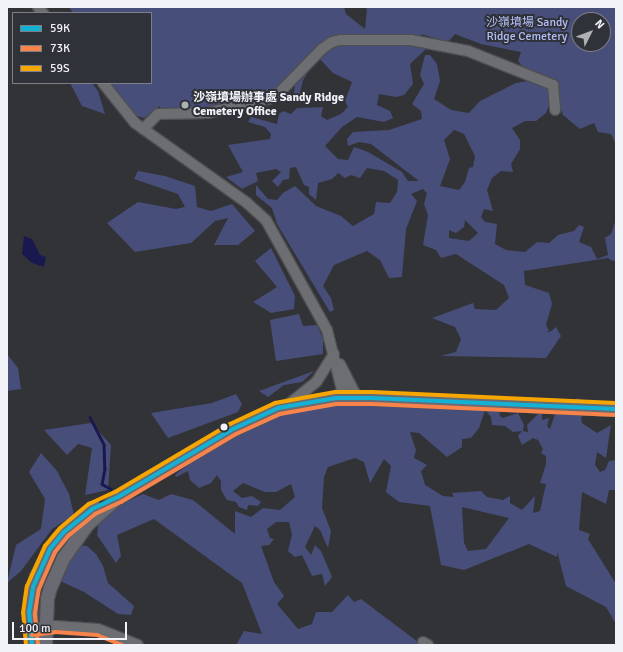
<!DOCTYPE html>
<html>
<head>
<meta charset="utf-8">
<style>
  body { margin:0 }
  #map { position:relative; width:623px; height:652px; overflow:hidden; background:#323337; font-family:Signika,"Noto Sans SC",sans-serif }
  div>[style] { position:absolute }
  .green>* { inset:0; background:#484e7a }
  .water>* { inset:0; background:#1a194f }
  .stream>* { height:2.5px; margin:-1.25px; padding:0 1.25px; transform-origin:1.25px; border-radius:1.25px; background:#1a194f }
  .roads { filter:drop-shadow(1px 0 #4e4f52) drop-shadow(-1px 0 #4e4f52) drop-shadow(0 1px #4e4f52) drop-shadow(0 -1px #4e4f52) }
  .minor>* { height:10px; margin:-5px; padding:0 5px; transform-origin:5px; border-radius:5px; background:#6d6e71 }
  .major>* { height:13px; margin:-6.5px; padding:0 6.5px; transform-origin:6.5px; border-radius:6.5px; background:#696a72 }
  .bus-1>* { height:4px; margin:-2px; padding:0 2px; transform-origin:2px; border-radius:2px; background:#13b2d5 }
  .bus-2>* { height:4px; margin:-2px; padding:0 2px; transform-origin:2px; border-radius:2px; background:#f8844c }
  .bus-3>* { height:4px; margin:-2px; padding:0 2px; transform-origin:2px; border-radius:2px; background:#f7a600 }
  .dots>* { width:11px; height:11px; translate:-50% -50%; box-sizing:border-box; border:2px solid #303239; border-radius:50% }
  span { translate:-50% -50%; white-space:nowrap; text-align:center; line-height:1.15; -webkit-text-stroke:4px #303239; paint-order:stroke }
  .park-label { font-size:12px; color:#b5bff7 }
  .poi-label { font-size:12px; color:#f2f3f8; font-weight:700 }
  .left { translate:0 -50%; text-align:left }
  .frame { position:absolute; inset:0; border:8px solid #f2f3f8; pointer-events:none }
  .legend { position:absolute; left:12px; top:12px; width:140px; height:72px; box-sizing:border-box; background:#303239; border:1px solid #7e7f85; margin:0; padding:5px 7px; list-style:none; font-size:12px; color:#f2f3f8 }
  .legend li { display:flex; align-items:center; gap:8px; height:20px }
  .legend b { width:20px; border:1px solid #7e7f85 }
  .north { position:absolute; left:571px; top:12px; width:40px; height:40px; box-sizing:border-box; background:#303239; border:1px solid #7e7f85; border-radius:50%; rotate:48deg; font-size:11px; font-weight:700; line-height:16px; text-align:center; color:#f2f3f8 }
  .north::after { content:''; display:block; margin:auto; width:14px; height:18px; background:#afb0b4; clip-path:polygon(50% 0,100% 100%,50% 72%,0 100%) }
  .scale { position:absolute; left:12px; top:622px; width:115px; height:18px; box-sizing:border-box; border:2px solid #f2f3f8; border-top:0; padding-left:5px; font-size:12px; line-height:14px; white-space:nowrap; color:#f2f3f8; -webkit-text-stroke:3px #303239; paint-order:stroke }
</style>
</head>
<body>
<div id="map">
  <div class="green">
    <div style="clip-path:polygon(evenodd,69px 7px,344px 7px,346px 14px,365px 29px,367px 9px,364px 7px,616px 7px,616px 145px,611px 134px,598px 132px,594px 123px,580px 129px,563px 115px,560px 106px,550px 104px,546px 113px,536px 121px,525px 121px,512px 128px,520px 140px,520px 149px,511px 164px,513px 172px,501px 171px,492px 178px,487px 190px,493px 211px,484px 209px,481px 217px,485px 222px,497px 224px,495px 244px,506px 250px,525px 252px,537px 242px,549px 243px,558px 235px,574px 231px,579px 225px,584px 227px,579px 242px,591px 247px,597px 259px,608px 255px,605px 238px,611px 234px,616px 219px,616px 260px,613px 261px,608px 258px,524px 271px,525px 285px,549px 293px,552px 304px,546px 325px,549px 331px,545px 331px,550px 332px,556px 327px,561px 336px,546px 358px,441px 356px,456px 352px,461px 339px,455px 327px,432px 318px,473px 303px,475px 309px,496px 310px,509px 298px,504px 285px,456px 254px,441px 258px,436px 250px,423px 245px,428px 215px,424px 204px,427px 193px,423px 189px,411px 194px,417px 201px,406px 229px,402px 277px,389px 278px,380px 260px,367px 251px,334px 265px,323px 286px,331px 298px,334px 310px,330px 312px,277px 224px,272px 208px,256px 195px,256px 185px,268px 199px,277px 200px,283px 193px,295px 186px,316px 206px,341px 216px,353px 226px,374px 214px,376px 202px,390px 203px,397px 192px,398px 180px,384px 171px,367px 168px,360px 178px,351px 175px,345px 178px,338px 173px,332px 179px,318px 183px,316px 200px,309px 194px,309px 187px,304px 185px,296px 167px,290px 168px,289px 179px,283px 180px,278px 187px,272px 181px,281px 172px,276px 169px,256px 173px,258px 181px,242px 189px,226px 177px,243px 172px,228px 145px,270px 139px,271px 134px,265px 127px,248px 122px,251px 117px,277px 124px,279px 114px,283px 111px,291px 114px,297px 108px,323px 107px,321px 116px,327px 120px,341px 114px,348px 107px,345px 101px,352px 82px,333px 73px,318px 57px,303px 80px,298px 100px,293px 101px,295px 85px,285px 86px,269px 99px,159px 115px,160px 106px,144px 118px,135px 115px,110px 83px,151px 83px,151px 13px,73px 13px,69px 7px,579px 20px,603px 20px,603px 44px,579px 44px,579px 20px,69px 7px,421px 34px,448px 42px,455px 34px,481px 44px,521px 52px,518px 61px,533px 80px,516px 83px,480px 101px,469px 113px,451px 110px,434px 99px,440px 81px,437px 64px,430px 55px,425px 55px,420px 75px,424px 84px,412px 104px,421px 111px,422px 119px,389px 130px,353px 132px,347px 139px,348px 146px,359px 142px,371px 144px,419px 181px,408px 181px,402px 172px,368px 152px,354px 147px,348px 160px,338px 159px,325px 146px,342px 127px,357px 117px,384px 122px,393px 118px,390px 111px,377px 105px,379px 94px,396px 97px,404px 95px,413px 84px,410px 64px,427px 48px,421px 34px,69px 7px,454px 130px,464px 134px,475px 156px,473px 167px,469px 168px,465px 182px,459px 190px,440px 186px,450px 159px,444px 140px,454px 130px,69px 7px,465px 220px,478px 233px,469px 241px,449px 238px,449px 230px,456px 233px,464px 227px,465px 220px)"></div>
    <div style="clip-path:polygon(70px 83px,92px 83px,98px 91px,105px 114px,82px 106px)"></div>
    <div style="clip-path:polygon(138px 171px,165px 176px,195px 186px,197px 207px,211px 211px,232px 204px,255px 231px,238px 245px,214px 245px,228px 218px,215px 221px,191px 243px,135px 252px,107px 223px,138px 202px,176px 209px,185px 207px,178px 194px,134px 179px)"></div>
    <div style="clip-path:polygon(271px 248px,295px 296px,294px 309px,271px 313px,253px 302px,277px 287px,255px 261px)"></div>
    <div style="clip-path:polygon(299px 314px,303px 326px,317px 325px,323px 339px,323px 354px,276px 361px,270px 320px)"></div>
    <div style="clip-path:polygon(7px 354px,18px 368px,21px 389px,7px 391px)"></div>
    <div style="clip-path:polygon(314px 371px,302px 382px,284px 385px,268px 397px,259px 391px)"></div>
    <div style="clip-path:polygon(236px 394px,242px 404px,238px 412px,168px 438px,151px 413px,212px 403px)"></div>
    <div style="clip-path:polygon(evenodd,577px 398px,584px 401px,586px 412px,581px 418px,582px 423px,597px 433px,611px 425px,606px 458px,597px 452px,595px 465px,600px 472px,605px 470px,609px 461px,616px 460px,616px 490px,609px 490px,606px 504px,582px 492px,579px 530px,590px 534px,588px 539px,616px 584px,616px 624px,606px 607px,566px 586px,557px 551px,557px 557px,529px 544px,464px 570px,441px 565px,430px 506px,399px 502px,386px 492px,391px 466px,384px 459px,370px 483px,364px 462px,355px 458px,328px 467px,324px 477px,322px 508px,331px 531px,328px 548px,320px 530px,315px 526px,305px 547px,311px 555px,315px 545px,321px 551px,332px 577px,325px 586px,322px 574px,312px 576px,302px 555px,295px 557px,288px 551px,292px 535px,289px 522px,276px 522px,267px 529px,270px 538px,274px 539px,269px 545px,261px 546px,274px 582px,284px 596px,277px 604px,298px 629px,312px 624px,316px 612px,332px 612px,348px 595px,354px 602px,361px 599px,422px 645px,236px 645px,244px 631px,262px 634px,242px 583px,154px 519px,117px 535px,121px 556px,116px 563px,97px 535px,99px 520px,109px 509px,143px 494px,159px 500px,171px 494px,193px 500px,235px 534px,235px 511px,251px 517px,263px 508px,280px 510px,295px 497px,291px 484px,276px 492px,265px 492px,243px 483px,233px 491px,242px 498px,252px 496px,261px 502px,258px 506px,248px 505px,247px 510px,239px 507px,236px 502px,227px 500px,221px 490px,221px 481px,217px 475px,211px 483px,199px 488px,190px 480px,188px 471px,176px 477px,175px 475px,227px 433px,309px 401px,498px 406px,500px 416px,503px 418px,518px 413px,524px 425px,523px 431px,528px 432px,527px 425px,542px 410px,542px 420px,549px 418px,547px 426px,550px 429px,556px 411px,577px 398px,485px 410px,491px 417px,492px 425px,505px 426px,513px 432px,522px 431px,518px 436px,522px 445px,533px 438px,538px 440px,543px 449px,541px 453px,546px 456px,546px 464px,540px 483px,546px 484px,540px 511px,533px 513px,535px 496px,522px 510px,510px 503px,510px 496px,503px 500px,487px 497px,481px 491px,452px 493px,454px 497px,443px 496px,425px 485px,421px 471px,427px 465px,414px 458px,416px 450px,410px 432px,419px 433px,447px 457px,462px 447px,462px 439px,471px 438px,479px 428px,485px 410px,577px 398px,462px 507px,509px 518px,486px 549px,468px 551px,464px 543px,462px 507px)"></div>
    <div style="clip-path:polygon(91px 423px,111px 445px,108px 490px,85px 495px,92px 448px,78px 444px,67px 455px,44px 430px)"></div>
    <div style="clip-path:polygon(41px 453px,57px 471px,69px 494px,74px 515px,52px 529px,21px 571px,7px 583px,16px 545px,41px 529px,45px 499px,29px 472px)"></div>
    <div style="clip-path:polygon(75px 545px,87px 546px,96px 554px,103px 566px,108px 583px,134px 606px,131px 615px,118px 614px,84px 592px,58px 580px)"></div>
  </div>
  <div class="water">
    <div style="clip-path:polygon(24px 236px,32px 239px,40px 255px,46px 257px,44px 267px,32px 263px,22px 254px)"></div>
  </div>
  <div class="stream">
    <div style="left:90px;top:417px;width:31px;rotate:63deg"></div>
    <div style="left:104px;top:445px;width:24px;rotate:88deg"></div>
    <div style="left:105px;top:469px;width:15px;rotate:101deg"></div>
    <div style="left:102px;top:484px;width:10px;rotate:29deg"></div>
  </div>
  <div class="roads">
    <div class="minor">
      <div style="left:38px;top:7px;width:8px;rotate:50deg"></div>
      <div style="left:103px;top:83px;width:51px;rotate:51.3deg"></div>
      <div style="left:135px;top:123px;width:138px;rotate:35.5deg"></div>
      <div style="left:247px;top:203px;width:25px;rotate:42deg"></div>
      <div style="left:266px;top:220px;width:126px;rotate:61deg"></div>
      <div style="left:327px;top:330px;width:70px;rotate:76deg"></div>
      <div style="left:143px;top:129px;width:21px;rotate:-45deg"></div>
      <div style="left:158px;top:114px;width:49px;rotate:-1.2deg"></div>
      <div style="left:207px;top:113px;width:64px;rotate:-12.7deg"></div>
      <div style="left:269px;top:99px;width:8px;rotate:-23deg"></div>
      <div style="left:276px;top:96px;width:66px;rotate:-45.6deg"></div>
      <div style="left:322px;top:49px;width:12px;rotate:-35deg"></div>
      <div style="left:332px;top:42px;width:9px;rotate:-13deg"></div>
      <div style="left:341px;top:40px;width:70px"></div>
      <div style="left:411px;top:40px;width:58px;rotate:10.9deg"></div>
      <div style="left:468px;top:51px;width:92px;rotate:21.8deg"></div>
      <div style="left:553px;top:85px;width:25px;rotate:85deg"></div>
      <div style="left:340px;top:364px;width:38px;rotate:63deg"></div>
      <div style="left:289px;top:404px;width:36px;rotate:-39deg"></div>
      <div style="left:317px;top:381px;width:32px;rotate:-58deg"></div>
      <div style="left:31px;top:629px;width:24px;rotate:-7deg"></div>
      <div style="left:55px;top:626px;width:43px;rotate:4deg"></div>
      <div style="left:98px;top:629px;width:43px;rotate:21.8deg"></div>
      <div style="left:423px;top:642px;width:6px;rotate:31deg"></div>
    </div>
    <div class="major">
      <div style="left:32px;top:645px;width:45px;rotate:-92.5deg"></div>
      <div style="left:30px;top:600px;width:25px;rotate:-76deg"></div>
      <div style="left:36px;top:576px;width:43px;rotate:-60.4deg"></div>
      <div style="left:57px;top:539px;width:49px;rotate:-40.9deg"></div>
      <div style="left:45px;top:645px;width:47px;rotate:-87.6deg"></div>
      <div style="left:47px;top:598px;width:11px;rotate:-75deg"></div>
      <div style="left:50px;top:587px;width:32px;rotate:-66deg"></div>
      <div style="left:63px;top:558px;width:42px;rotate:-54.8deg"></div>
      <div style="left:87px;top:524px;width:41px;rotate:-41.1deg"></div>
      <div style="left:118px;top:497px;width:36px;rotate:-32deg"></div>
      <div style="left:149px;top:478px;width:97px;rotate:-30.3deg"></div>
      <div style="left:233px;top:429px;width:50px;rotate:-25deg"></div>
      <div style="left:278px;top:408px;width:22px;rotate:-13deg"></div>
      <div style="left:299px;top:403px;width:37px;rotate:-8deg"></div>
      <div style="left:336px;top:398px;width:36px"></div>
      <div style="left:372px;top:398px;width:244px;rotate:2.6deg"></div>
    </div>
  </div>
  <div class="bus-1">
    <div style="left:32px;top:645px;width:32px;rotate:-95deg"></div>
    <div style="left:29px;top:613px;width:26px;rotate:-81deg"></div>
    <div style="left:33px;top:587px;width:42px;rotate:-65.9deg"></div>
    <div style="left:50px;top:549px;width:22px;rotate:-51deg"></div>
    <div style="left:64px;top:532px;width:36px;rotate:-39deg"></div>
    <div style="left:92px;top:509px;width:29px;rotate:-25deg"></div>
    <div style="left:118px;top:497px;width:134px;rotate:-30.6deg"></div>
    <div style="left:233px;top:429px;width:50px;rotate:-25deg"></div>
    <div style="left:278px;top:408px;width:59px;rotate:-9.8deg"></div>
    <div style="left:336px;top:398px;width:36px"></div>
    <div style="left:372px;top:398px;width:244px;rotate:2.6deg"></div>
  </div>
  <div class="bus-2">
    <div style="left:32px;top:635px;width:23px;rotate:-7deg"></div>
    <div style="left:55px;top:632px;width:42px;rotate:4.1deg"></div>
    <div style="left:97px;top:635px;width:27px;rotate:22deg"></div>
    <div style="left:38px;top:644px;width:31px;rotate:-96deg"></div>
    <div style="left:35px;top:613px;width:24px;rotate:-81deg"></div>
    <div style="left:39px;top:589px;width:40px;rotate:-66.6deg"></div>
    <div style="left:55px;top:552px;width:21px;rotate:-51deg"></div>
    <div style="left:68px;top:536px;width:35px;rotate:-39deg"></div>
    <div style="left:95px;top:514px;width:29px;rotate:-25deg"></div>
    <div style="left:121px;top:502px;width:134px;rotate:-30.6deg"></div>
    <div style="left:236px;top:434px;width:48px;rotate:-24.4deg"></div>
    <div style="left:280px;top:414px;width:57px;rotate:-10.1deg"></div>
    <div style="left:336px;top:404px;width:36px"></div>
    <div style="left:372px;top:404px;width:244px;rotate:2.6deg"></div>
  </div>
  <div class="bus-3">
    <div style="left:26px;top:645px;width:32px;rotate:-95deg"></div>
    <div style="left:23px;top:613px;width:27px;rotate:-82deg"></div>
    <div style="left:27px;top:586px;width:44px;rotate:-65.8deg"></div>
    <div style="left:45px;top:546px;width:23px;rotate:-50deg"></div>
    <div style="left:60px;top:528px;width:38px;rotate:-40deg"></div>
    <div style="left:89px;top:504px;width:29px;rotate:-25deg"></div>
    <div style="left:115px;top:492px;width:134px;rotate:-30.6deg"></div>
    <div style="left:230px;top:424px;width:50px;rotate:-25deg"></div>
    <div style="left:275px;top:403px;width:61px;rotate:-10.4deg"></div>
    <div style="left:335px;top:392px;width:37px"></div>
    <div style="left:372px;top:392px;width:244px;rotate:2.6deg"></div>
  </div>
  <div class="dots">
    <div style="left:185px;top:105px;background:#afb0b4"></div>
    <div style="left:224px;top:427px;background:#f2f3f8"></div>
  </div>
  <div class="park-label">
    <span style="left:527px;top:30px">沙嶺墳場 Sandy<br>Ridge Cemetery</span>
  </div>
  <div class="poi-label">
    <span class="left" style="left:193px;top:105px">沙嶺墳場辦事處 Sandy Ridge<br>Cemetery Office</span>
  </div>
  <div class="frame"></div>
  <ul class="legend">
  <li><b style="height:5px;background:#13b2d5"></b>59K</li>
  <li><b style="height:5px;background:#f8844c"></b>73K</li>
  <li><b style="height:5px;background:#f7a600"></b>59S</li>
  </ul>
  <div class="north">N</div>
  <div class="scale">100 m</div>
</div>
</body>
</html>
